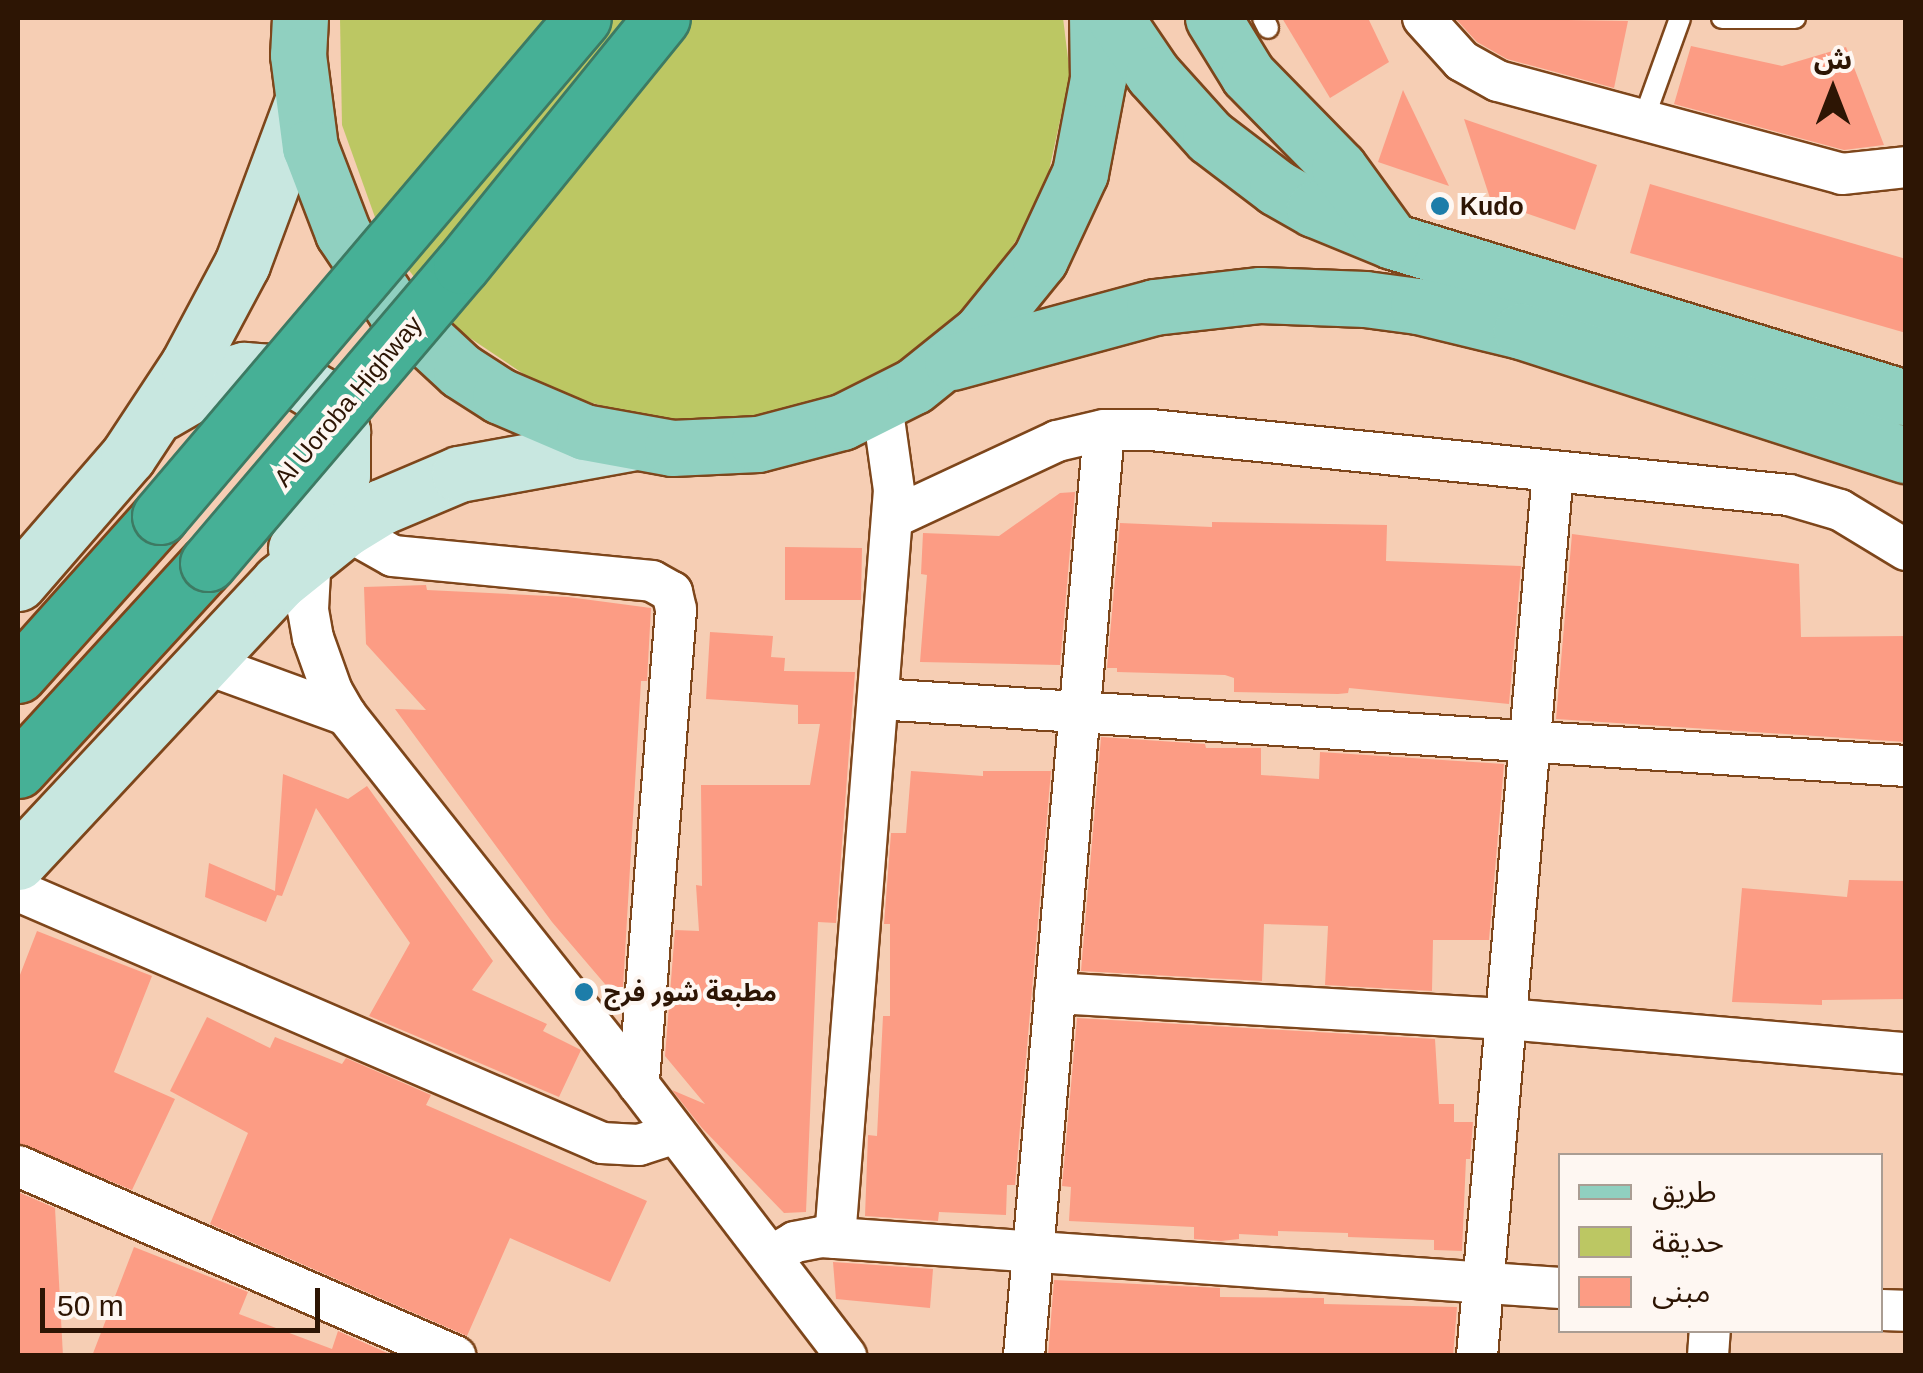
<!DOCTYPE html>
<html>
<head>
<meta charset="utf-8">
<style>
  body { margin:0 }
  #map { position:relative; width:1923px; height:1373px; overflow:hidden; background:#f6ceb4; font-family:Helvetica,"Noto Sans Arabic",sans-serif }
  div>[style] { position:absolute }
  .green>* { inset:0; background:#bcc763 }
  .building>* { inset:0; background:#fc9c84 }
  .roads { filter:drop-shadow(2px 0 #7e461b) drop-shadow(-2px 0 #7e461b) drop-shadow(0 2px #7e461b) drop-shadow(0 -2px #7e461b) }
  .lane>* { height:20px; margin:-10px; padding:0 10px; transform-origin:10px; border-radius:10px; background:#fff }
  .street>* { height:40px; margin:-20px; padding:0 20px; transform-origin:20px; border-radius:20px; background:#fff }
  .secondary>* { height:55px; margin:-27.5px; padding:0 27.5px; transform-origin:27.5px; border-radius:27.5px; background:#c8e7e0 }
  .primary>* { height:55px; margin:-27.5px; padding:0 27.5px; transform-origin:27.5px; border-radius:27.5px; background:#90d0c0 }
  .highway>* { height:55px; margin:-27.5px; padding:0 27.5px; transform-origin:27.5px; border-radius:27.5px; background:#46b096 }
  .bridges { filter:drop-shadow(2px 0 #3d7a63) drop-shadow(-2px 0 #3d7a63) drop-shadow(0 2px #3d7a63) drop-shadow(0 -2px #3d7a63) }
  .highway-bridge>* { height:55px; margin:-27.5px; padding:0 27.5px; transform-origin:27.5px; border-radius:27.5px; background:#46b096 }
  .dots>* { width:28px; height:28px; translate:-50% -50%; box-sizing:border-box; border:5px solid #fef7f2; border-radius:50% }
  span { translate:-50% -50%; white-space:nowrap; text-align:center; line-height:1.15; -webkit-text-stroke:8px #fef7f2; paint-order:stroke }
  .poi-label { font-size:25px; color:#2d1504; font-weight:700 }
  .left { translate:0 -50%; text-align:left }
  .street-label { font-size:25px; color:#2d1504 }
  .frame { position:absolute; inset:0; border:20px solid #2d1504; pointer-events:none }
  .legend { position:absolute; left:1558px; top:1153px; width:325px; height:180px; box-sizing:border-box; background:#fef7f2; border:2px solid #aa9d93; margin:0; padding:12px 18px; list-style:none; font-size:30px; color:#2d1504 }
  .legend li { display:flex; align-items:center; gap:20px; height:50px }
  .legend b { width:50px; border:2px solid #aa9d93 }
  .north { position:absolute; left:1783px; top:40px; width:100px; height:100px; -webkit-text-stroke:8px #fef7f2; paint-order:stroke; rotate:0deg; font-size:28px; font-weight:700; line-height:40px; text-align:center; color:#2d1504 }
  .north::after { content:''; display:block; margin:auto; width:35px; height:45px; background:#2d1504; clip-path:polygon(50% 0,100% 100%,50% 72%,0 100%) }
  .scale { position:absolute; left:40px; top:1288px; width:280px; height:45px; box-sizing:border-box; border:5px solid #2d1504; border-top:0; padding-left:12px; font-size:30px; line-height:35px; white-space:nowrap; color:#2d1504; -webkit-text-stroke:8px #fef7f2; paint-order:stroke }
</style>
</head>
<body>
<div id="map">
  <div class="green">
    <div style="clip-path:polygon(340px 18px,1063px 18px,1070px 75px,1043px 198px,976px 303px,886px 376px,777px 417px,661px 422px,549px 391px,452px 326px,381px 234px,342px 125px)"></div>
  </div>
  <div class="building">
    <div style="clip-path:polygon(1282px 18px,1368px 18px,1389px 62px,1330px 98px)"></div>
    <div style="clip-path:polygon(1455px 18px,1628px 21px,1614px 88px,1507px 59px,1477px 42px)"></div>
    <div style="clip-path:polygon(1691px 46px,1782px 66px,1846px 47px,1884px 145px,1844px 150px,1674px 104px)"></div>
    <div style="clip-path:polygon(1403px 90px,1449px 186px,1378px 162px)"></div>
    <div style="clip-path:polygon(1464px 119px,1597px 165px,1575px 230px,1491px 201px)"></div>
    <div style="clip-path:polygon(1650px 184px,1906px 259px,1906px 333px,1630px 253px)"></div>
    <div style="clip-path:polygon(1075px 492px,1060px 665px,920px 662px,927px 575px,921px 574px,923px 533px,999px 536px,1060px 493px)"></div>
    <div style="clip-path:polygon(1212px 522px,1387px 525px,1386px 561px,1521px 566px,1509px 704px,1349px 688px,1348px 693px,1338px 694px,1234px 692px,1234px 678px,1225px 675px,1117px 672px,1117px 668px,1107px 668px,1120px 523px,1212px 527px)"></div>
    <div style="clip-path:polygon(1572px 534px,1799px 564px,1801px 637px,1906px 636px,1906px 742px,1556px 719px)"></div>
    <div style="clip-path:polygon(785px 547px,862px 548px,861px 600px,785px 600px)"></div>
    <div style="clip-path:polygon(426px 585px,427px 590px,568px 597px,651px 608px,647px 681px,641px 681px,622px 1004px,552px 922px,395px 709px,426px 710px,366px 644px,364px 587px)"></div>
    <div style="clip-path:polygon(710px 632px,773px 636px,771px 657px,785px 658px,784px 671px,855px 672px,836px 923px,818px 922px,806px 1212px,784px 1213px,702px 1128px,672px 1090px,705px 1104px,665px 1056px,675px 930px,699px 931px,696px 885px,702px 886px,701px 785px,810px 785px,820px 724px,798px 724px,798px 705px,706px 699px)"></div>
    <div style="clip-path:polygon(1101px 737px,1205px 744px,1206px 748px,1261px 748px,1261px 775px,1319px 779px,1320px 752px,1504px 764px,1489px 940px,1433px 940px,1432px 991px,1325px 985px,1328px 926px,1264px 924px,1262px 981px,1081px 971px)"></div>
    <div style="clip-path:polygon(911px 771px,983px 776px,983px 771px,1051px 771px,1015px 1185px,1007px 1185px,1006px 1215px,939px 1212px,938px 1221px,865px 1216px,868px 1135px,877px 1136px,883px 1016px,890px 1016px,890px 924px,884px 924px,891px 833px,906px 833px)"></div>
    <div style="clip-path:polygon(283px 774px,348px 799px,367px 786px,493px 961px,472px 990px,547px 1024px,543px 1031px,581px 1050px,559px 1097px,369px 1016px,410px 943px,316px 808px,282px 896px,277px 895px,266px 922px,205px 897px,209px 863px,275px 891px)"></div>
    <div style="clip-path:polygon(1849px 880px,1906px 881px,1906px 999px,1822px 1000px,1822px 1005px,1732px 1002px,1742px 888px,1847px 897px)"></div>
    <div style="clip-path:polygon(37px 931px,152px 976px,114px 1072px,175px 1099px,132px 1190px,18px 1143px,18px 980px)"></div>
    <div style="clip-path:polygon(207px 1017px,270px 1048px,275px 1037px,342px 1064px,346px 1058px,431px 1095px,426px 1105px,647px 1201px,610px 1282px,510px 1238px,467px 1336px,210px 1224px,248px 1133px,170px 1091px)"></div>
    <div style="clip-path:polygon(1077px 1018px,1435px 1039px,1439px 1104px,1454px 1104px,1454px 1122px,1473px 1122px,1470px 1159px,1466px 1159px,1462px 1251px,1434px 1250px,1434px 1240px,1348px 1237px,1348px 1233px,1278px 1231px,1278px 1236px,1239px 1234px,1239px 1239px,1221px 1241px,1194px 1239px,1194px 1227px,1069px 1221px,1071px 1187px,1062px 1186px)"></div>
    <div style="clip-path:polygon(18px 1192px,55px 1208px,63px 1356px,18px 1356px)"></div>
    <div style="clip-path:polygon(134px 1247px,248px 1292px,239px 1314px,332px 1349px,338px 1331px,394px 1356px,92px 1356px)"></div>
    <div style="clip-path:polygon(833px 1262px,933px 1269px,930px 1308px,836px 1299px)"></div>
    <div style="clip-path:polygon(1054px 1280px,1220px 1288px,1220px 1297px,1324px 1298px,1324px 1304px,1457px 1307px,1453px 1356px,1048px 1356px)"></div>
  </div>
  <div class="roads">
    <div class="lane">
      <div style="left:1263px;top:18px;width:11px;rotate:63deg"></div>
      <div style="left:1722px;top:18px;width:73px"></div>
      <div style="left:1643px;top:121px;width:109px;rotate:-70.2deg"></div>
    </div>
    <div class="street">
      <div style="left:1423px;top:18px;width:58px;rotate:47.8deg"></div>
      <div style="left:1462px;top:61px;width:41px;rotate:29.1deg"></div>
      <div style="left:1498px;top:81px;width:356px;rotate:15.1deg"></div>
      <div style="left:1842px;top:174px;width:64px;rotate:-6.2deg"></div>
      <div style="left:892px;top:518px;width:182px;rotate:-25deg"></div>
      <div style="left:1057px;top:441px;width:48px;rotate:-13.2deg"></div>
      <div style="left:1104px;top:430px;width:47px"></div>
      <div style="left:1151px;top:430px;width:641px;rotate:5.82deg"></div>
      <div style="left:1789px;top:495px;width:53px;rotate:16.4deg"></div>
      <div style="left:1840px;top:510px;width:77px;rotate:31.2deg"></div>
      <div style="left:345px;top:529px;width:55px;rotate:29.4deg"></div>
      <div style="left:393px;top:556px;width:260px;rotate:5.5deg"></div>
      <div style="left:652px;top:581px;width:23px;rotate:29deg"></div>
      <div style="left:672px;top:592px;width:18px;rotate:77deg"></div>
      <div style="left:676px;top:610px;width:476px;rotate:94.5deg"></div>
      <div style="left:311px;top:554px;width:56px;rotate:93.1deg"></div>
      <div style="left:308px;top:610px;width:28px;rotate:80deg"></div>
      <div style="left:313px;top:638px;width:56px;rotate:70.3deg"></div>
      <div style="left:332px;top:691px;width:28px;rotate:60deg"></div>
      <div style="left:346px;top:715px;width:472px;rotate:51.6deg"></div>
      <div style="left:639px;top:1085px;width:341px;rotate:52.6deg"></div>
      <div style="left:203px;top:663px;width:152px;rotate:20deg"></div>
      <div style="left:878px;top:699px;width:1030px;rotate:3.73deg"></div>
      <div style="left:18px;top:891px;width:636px;rotate:23.34deg"></div>
      <div style="left:602px;top:1143px;width:37px;rotate:3deg"></div>
      <div style="left:639px;top:1145px;width:38px;rotate:-18deg"></div>
      <div style="left:1055px;top:993px;width:452px;rotate:3.3deg"></div>
      <div style="left:1506px;top:1019px;width:401px;rotate:4.9deg"></div>
      <div style="left:18px;top:1166px;width:477px;rotate:23.5deg"></div>
      <div style="left:835px;top:1238px;width:750px;rotate:-85.49deg"></div>
      <div style="left:894px;top:490px;width:86px;rotate:-98deg"></div>
      <div style="left:771px;top:1256px;width:28px;rotate:-30deg"></div>
      <div style="left:795px;top:1242px;width:26px;rotate:-11deg"></div>
      <div style="left:821px;top:1237px;width:741px;rotate:3.95deg"></div>
      <div style="left:1880px;top:1310px;width:26px;rotate:2deg"></div>
      <div style="left:1024px;top:1356px;width:929px;rotate:-85.06deg"></div>
      <div style="left:1477px;top:1356px;width:887px;rotate:-85.09deg"></div>
      <div style="left:1708px;top:1356px;width:26px;rotate:-86deg"></div>
    </div>
    <div class="secondary">
      <div style="left:162px;top:412px;width:72px;rotate:-30.1deg"></div>
      <div style="left:224px;top:376px;width:21px;rotate:-17deg"></div>
      <div style="left:244px;top:370px;width:40px;rotate:4.3deg"></div>
      <div style="left:284px;top:373px;width:41px;rotate:31deg"></div>
      <div style="left:319px;top:394px;width:44px;rotate:58.1deg"></div>
      <div style="left:342px;top:431px;width:44px;rotate:90deg"></div>
      <div style="left:342px;top:475px;width:21px;rotate:109deg"></div>
      <div style="left:335px;top:495px;width:66px;rotate:126.3deg"></div>
      <div style="left:18px;top:583px;width:168px;rotate:-49.1deg"></div>
      <div style="left:128px;top:456px;width:109px;rotate:-56.6deg"></div>
      <div style="left:188px;top:365px;width:115px;rotate:-61.9deg"></div>
      <div style="left:242px;top:264px;width:172px;rotate:-69.6deg"></div>
      <div style="left:18px;top:862px;width:383px;rotate:-47deg"></div>
      <div style="left:279px;top:582px;width:85px;rotate:-38.8deg"></div>
      <div style="left:345px;top:529px;width:42px;rotate:-31.4deg"></div>
      <div style="left:381px;top:507px;width:85px;rotate:-22.9deg"></div>
      <div style="left:459px;top:474px;width:173px;rotate:-10.3deg"></div>
    </div>
    <div class="primary">
      <div style="left:300px;top:18px;width:37px;rotate:93deg"></div>
      <div style="left:298px;top:55px;width:93px;rotate:82.6deg"></div>
      <div style="left:310px;top:147px;width:92px;rotate:69deg"></div>
      <div style="left:343px;top:233px;width:92px;rotate:56.1deg"></div>
      <div style="left:394px;top:309px;width:91px;rotate:42.8deg"></div>
      <div style="left:461px;top:371px;width:46px;rotate:32.7deg"></div>
      <div style="left:500px;top:396px;width:91px;rotate:23.2deg"></div>
      <div style="left:584px;top:432px;width:89px;rotate:10.3deg"></div>
      <div style="left:672px;top:448px;width:86px;rotate:-2.7deg"></div>
      <div style="left:758px;top:444px;width:87px;rotate:-14.7deg"></div>
      <div style="left:842px;top:422px;width:80px;rotate:-26.6deg"></div>
      <div style="left:914px;top:386px;width:85px;rotate:-38.8deg"></div>
      <div style="left:980px;top:333px;width:95px;rotate:-51deg"></div>
      <div style="left:1040px;top:259px;width:95px;rotate:-65.1deg"></div>
      <div style="left:1080px;top:173px;width:96px;rotate:-79.2deg"></div>
      <div style="left:1098px;top:79px;width:61px;rotate:-90.9deg"></div>
      <div style="left:1115px;top:18px;width:68px;rotate:55.8deg"></div>
      <div style="left:1153px;top:74px;width:85px;rotate:47.9deg"></div>
      <div style="left:1210px;top:137px;width:84px;rotate:37.3deg"></div>
      <div style="left:1277px;top:188px;width:43px;rotate:29.6deg"></div>
      <div style="left:1314px;top:209px;width:84px;rotate:22.3deg"></div>
      <div style="left:1392px;top:241px;width:537px;rotate:16.99deg"></div>
      <div style="left:1213px;top:18px;width:67px;rotate:58.4deg"></div>
      <div style="left:1248px;top:75px;width:130px;rotate:45.6deg"></div>
      <div style="left:1339px;top:168px;width:90px;rotate:54deg"></div>
      <div style="left:952px;top:362px;width:209px;rotate:-15.2deg"></div>
      <div style="left:1154px;top:307px;width:107px;rotate:-6.5deg"></div>
      <div style="left:1260px;top:295px;width:105px;rotate:2.2deg"></div>
      <div style="left:1365px;top:299px;width:53px;rotate:7.5deg"></div>
      <div style="left:1418px;top:306px;width:106px;rotate:13.6deg"></div>
      <div style="left:1521px;top:331px;width:404px;rotate:17.9deg"></div>
    </div>
    <div class="highway">
      <div style="left:18px;top:675px;width:213px;rotate:-48.2deg"></div>
      <div style="left:18px;top:770px;width:281px;rotate:-47.5deg"></div>
    </div>
  </div>
  <div class="bridges">
    <div class="highway-bridge">
      <div style="left:160px;top:516px;width:653px;rotate:-49.66deg"></div>
      <div style="left:208px;top:563px;width:390px;rotate:-49.6deg"></div>
      <div style="left:461px;top:266px;width:319px;rotate:-51deg"></div>
    </div>
  </div>
  <div class="dots">
    <div style="left:1440px;top:206px;background:#1d7da9"></div>
    <div style="left:584px;top:992px;background:#1d7da9"></div>
  </div>
  <div class="poi-label">
    <span class="left" style="left:1460px;top:206px">Kudo</span>
    <span class="left" style="left:604px;top:992px">مطبعة شور فرج</span>
  </div>
  <div class="street-label">
    <span style="left:348px;top:401px;rotate:-50deg">Al Uoroba Highway</span>
  </div>
  <div class="frame"></div>
  <ul class="legend">
  <li><b style="height:12px;background:#90d0c0"></b>طريق</li>
  <li><b style="height:28px;background:#bcc763"></b>حديقة</li>
  <li><b style="height:28px;background:#fc9c84"></b>مبنى</li>
  </ul>
  <div class="north">ش</div>
  <div class="scale">50 m</div>
</div>
</body>
</html>
